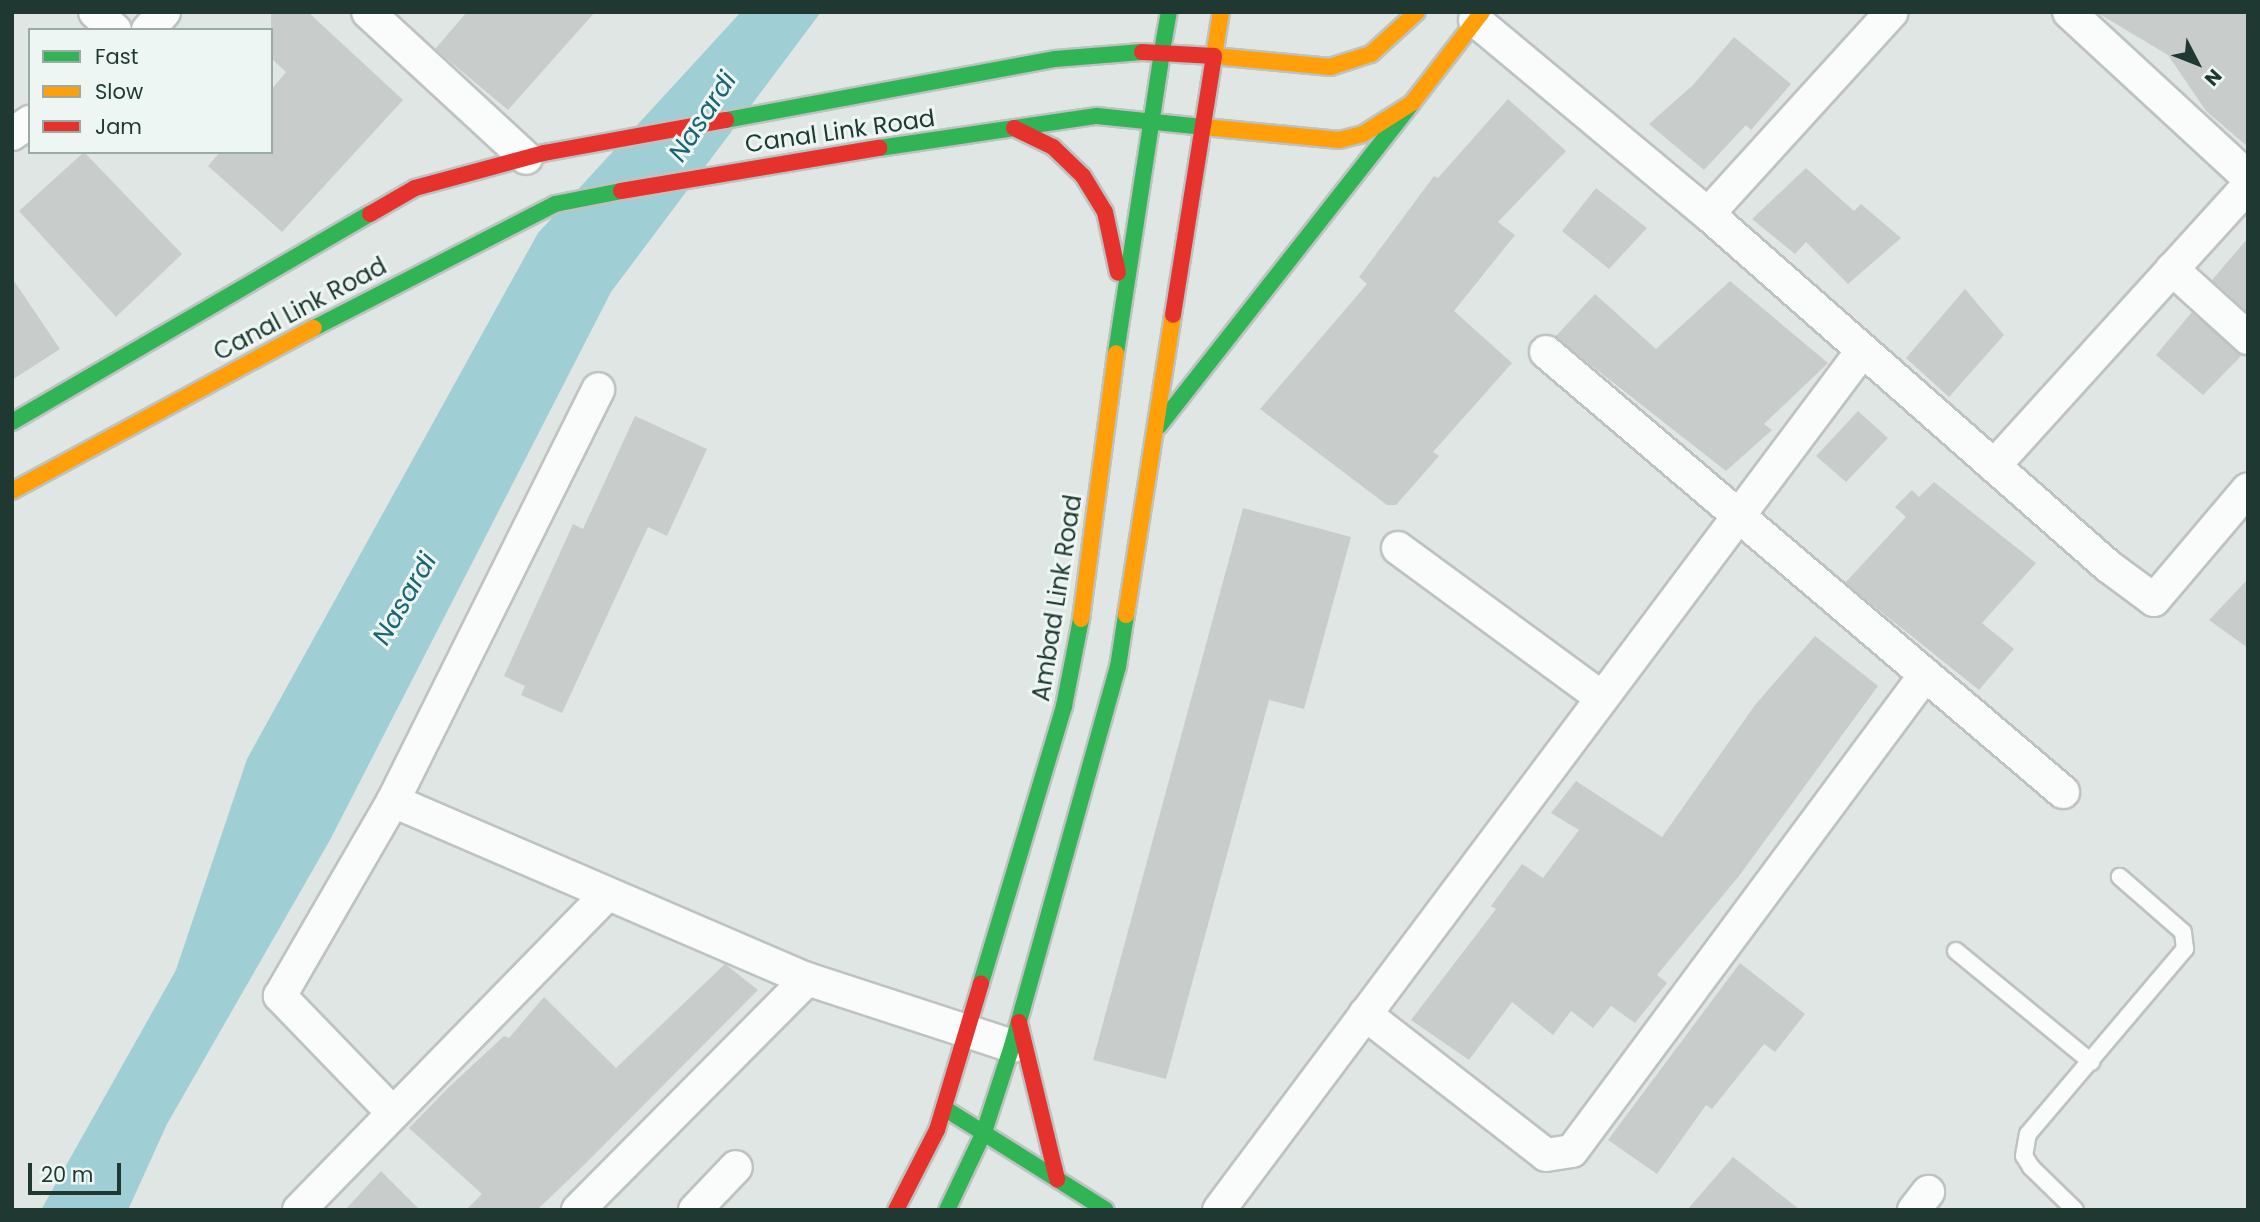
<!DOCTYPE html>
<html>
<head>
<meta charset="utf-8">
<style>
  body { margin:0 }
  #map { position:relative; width:2260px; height:1222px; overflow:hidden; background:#e0e6e3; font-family:Poppins,sans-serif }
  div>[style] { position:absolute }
  .water>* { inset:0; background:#a0ced5 }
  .building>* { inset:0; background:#c8cdcb }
  .roads { filter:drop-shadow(2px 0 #bdc3c0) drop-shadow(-2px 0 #bdc3c0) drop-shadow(0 2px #bdc3c0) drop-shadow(0 -2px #bdc3c0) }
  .lane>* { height:16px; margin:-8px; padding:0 8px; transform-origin:8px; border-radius:8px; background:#fafbfb }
  .street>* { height:32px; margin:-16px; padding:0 16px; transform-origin:16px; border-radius:16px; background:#fafbfb }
  .fast>* { height:16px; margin:-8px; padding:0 8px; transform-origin:8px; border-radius:8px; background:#30b455 }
  .slow>* { height:16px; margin:-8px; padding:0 8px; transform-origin:8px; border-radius:8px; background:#ff9f0a }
  .jam>* { height:16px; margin:-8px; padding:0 8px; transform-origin:8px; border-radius:8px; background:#e5322d }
  span { translate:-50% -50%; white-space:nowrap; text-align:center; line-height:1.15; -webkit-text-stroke:6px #edf6f2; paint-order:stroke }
  .street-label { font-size:24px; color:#1f3831 }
  .water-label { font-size:26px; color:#1b6573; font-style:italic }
  .frame { position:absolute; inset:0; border:14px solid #1f3831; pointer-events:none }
  .legend { position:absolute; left:28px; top:28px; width:245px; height:126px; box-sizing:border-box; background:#edf6f2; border:2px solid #9baaa5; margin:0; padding:9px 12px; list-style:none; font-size:21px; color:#1f3831 }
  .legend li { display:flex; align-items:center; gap:14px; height:35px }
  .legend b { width:35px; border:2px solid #9baaa5 }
  .north { position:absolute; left:2162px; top:28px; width:70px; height:70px; -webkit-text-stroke:5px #edf6f2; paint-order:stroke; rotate:132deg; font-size:19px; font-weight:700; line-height:28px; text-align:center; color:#1f3831 }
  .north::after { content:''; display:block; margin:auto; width:24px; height:32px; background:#1f3831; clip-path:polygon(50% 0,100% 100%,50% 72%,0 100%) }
  .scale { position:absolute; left:28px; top:1163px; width:93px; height:32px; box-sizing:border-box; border:4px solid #1f3831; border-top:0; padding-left:9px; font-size:21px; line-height:24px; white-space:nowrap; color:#1f3831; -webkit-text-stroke:5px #edf6f2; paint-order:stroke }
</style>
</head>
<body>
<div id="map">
  <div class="water">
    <div style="clip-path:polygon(741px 12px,821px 12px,611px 292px,330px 840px,167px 1124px,128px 1210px,41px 1210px,176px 970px,247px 759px,538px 233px)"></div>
  </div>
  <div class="building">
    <div style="clip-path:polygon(271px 12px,308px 12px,403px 100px,282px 232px,208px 166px,220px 152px,271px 152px,271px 90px,286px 72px,271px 58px)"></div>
    <div style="clip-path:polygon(467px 12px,595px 12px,508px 110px,435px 49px)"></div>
    <div style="clip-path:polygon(2096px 12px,2248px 12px,2248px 147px,2206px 111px,2168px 55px)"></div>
    <div style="clip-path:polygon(1734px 37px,1791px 84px,1751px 130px,1746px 125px,1704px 170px,1649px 124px,1693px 85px)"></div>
    <div style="clip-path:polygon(1508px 99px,1566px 151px,1498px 222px,1515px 235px,1454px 311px,1512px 363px,1433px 452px,1439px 456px,1396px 505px,1387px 505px,1260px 409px,1367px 284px,1359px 277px,1434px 176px,1438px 178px)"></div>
    <div style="clip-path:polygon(84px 152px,182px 254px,116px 317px,19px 211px)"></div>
    <div style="clip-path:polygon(1806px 168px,1854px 211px,1861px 204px,1901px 238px,1848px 284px,1806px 242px,1795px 254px,1752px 219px)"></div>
    <div style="clip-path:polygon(1596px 188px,1647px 228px,1609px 269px,1562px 231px)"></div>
    <div style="clip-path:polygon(2248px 238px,2248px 313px,2212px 280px)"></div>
    <div style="clip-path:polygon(12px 278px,60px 349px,12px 380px)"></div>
    <div style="clip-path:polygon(1730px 281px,1828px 363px,1764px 424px,1772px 430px,1726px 471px,1555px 337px,1595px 294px,1656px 349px)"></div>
    <div style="clip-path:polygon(1965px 289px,2004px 335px,1949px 397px,1906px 358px)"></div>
    <div style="clip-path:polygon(2192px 312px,2242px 355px,2203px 395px,2156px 355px)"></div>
    <div style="clip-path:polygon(1858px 411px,1888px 438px,1846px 482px,1816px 456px)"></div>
    <div style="clip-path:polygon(635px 416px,707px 449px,667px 536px,648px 527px,562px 713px,521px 695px,525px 686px,504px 676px,573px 524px,583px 529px)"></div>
    <div style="clip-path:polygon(1934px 482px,2036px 563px,1982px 623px,2014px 649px,1979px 690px,1845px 583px,1906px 517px,1895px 507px,1912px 490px,1919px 497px)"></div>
    <div style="clip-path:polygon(1243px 508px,1351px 537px,1304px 709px,1269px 700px,1166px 1079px,1093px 1060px)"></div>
    <div style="clip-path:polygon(2248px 579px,2248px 648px,2209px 620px)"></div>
    <div style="clip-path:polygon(1815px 636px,1878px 686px,1739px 876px,1657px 975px,1667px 983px,1635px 1023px,1611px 1006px,1593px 1028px,1571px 1011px,1553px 1035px,1512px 1002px,1469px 1060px,1411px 1020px,1496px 909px,1491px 906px,1522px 864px,1543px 878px,1579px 830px,1551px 813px,1576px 781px,1662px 837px,1755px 705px)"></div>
    <div style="clip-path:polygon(1740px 963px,1805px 1014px,1775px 1052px,1764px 1044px,1712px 1109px,1706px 1105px,1657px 1174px,1608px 1140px)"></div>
    <div style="clip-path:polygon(725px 964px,758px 990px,585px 1164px,537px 1210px,466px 1210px,482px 1194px,409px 1128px,448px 1088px,504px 1036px,509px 1038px,544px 997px,616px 1068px)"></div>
    <div style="clip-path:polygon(1733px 1157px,1800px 1210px,1687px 1210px)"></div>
    <div style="clip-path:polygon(381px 1171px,420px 1210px,345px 1210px)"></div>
  </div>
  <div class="roads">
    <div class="lane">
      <div style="left:1956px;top:951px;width:175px;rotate:39.4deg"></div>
      <div style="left:2075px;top:1210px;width:62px;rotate:-135.7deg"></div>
      <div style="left:2031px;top:1167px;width:13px;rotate:-122deg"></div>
      <div style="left:2024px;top:1156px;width:22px;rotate:-80deg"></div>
      <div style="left:2028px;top:1134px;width:243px;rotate:-49.7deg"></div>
      <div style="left:2185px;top:949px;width:17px;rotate:-97deg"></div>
      <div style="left:2183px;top:932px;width:84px;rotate:-138.9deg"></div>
    </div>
    <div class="street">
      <div style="left:95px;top:12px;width:27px;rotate:42deg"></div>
      <div style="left:368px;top:12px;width:215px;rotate:42.7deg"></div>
      <div style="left:2069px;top:12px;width:243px;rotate:42.7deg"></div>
      <div style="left:1475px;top:20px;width:303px;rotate:39.8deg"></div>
      <div style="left:1708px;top:214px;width:533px;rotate:41.35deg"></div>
      <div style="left:2108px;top:566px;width:57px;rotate:36.5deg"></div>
      <div style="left:2154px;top:600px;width:145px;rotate:-49.7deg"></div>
      <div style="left:148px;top:30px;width:24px;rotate:-48deg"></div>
      <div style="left:12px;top:134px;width:22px;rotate:-34deg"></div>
      <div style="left:1708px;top:214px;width:273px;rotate:-47.7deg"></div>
      <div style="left:2172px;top:269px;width:103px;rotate:42.2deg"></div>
      <div style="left:1546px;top:352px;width:679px;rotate:40.4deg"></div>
      <div style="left:1994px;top:466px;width:378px;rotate:-47.8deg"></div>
      <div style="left:1398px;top:548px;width:253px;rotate:36.3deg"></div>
      <div style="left:393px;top:801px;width:451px;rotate:23.3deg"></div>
      <div style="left:807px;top:979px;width:216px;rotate:18.1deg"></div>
      <div style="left:1365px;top:1014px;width:229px;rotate:37.9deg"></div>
      <div style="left:1546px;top:1155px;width:26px;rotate:-9deg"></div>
      <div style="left:1572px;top:1151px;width:593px;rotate:-53.44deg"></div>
      <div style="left:393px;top:1113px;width:163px;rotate:-134deg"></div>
      <div style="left:280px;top:996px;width:225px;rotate:-59.9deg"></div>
      <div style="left:393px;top:801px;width:460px;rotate:-63.5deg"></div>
      <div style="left:299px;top:1210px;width:438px;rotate:-45.7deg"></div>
      <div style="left:578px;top:1210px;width:325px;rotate:-45.2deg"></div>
      <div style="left:695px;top:1210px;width:59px;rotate:-46.4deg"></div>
      <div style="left:1219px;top:1210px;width:1073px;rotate:-53.18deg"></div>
      <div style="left:1914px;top:1210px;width:23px;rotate:-52deg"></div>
    </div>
    <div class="fast">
      <div style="left:1162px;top:51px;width:40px;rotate:-80deg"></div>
      <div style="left:726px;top:120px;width:335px;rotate:-10.5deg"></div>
      <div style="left:1055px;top:59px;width:87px;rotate:-4.6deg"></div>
      <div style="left:879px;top:148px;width:220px;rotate:-8.4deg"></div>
      <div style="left:1097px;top:116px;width:108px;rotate:5.9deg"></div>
      <div style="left:314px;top:328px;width:271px;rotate:-27.2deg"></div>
      <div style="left:555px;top:204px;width:67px;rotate:-11.1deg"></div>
      <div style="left:1116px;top:353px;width:305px;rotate:-81.3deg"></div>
      <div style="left:12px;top:422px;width:414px;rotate:-30.2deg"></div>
      <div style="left:1159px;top:426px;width:410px;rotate:-51.9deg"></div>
      <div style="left:981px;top:983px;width:289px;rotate:-73.3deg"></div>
      <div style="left:1064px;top:706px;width:89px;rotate:-78.9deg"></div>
      <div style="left:944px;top:1108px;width:191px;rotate:32.2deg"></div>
      <div style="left:947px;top:1210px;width:86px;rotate:-64.6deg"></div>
      <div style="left:984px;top:1132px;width:90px;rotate:-72deg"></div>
      <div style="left:1012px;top:1046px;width:394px;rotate:-74.4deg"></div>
      <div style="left:1118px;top:667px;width:53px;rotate:-81.3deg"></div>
    </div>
    <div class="slow">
      <div style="left:1221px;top:12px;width:45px;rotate:99deg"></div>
      <div style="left:1214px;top:56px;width:117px;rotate:5.4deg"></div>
      <div style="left:1330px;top:67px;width:43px;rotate:-17.6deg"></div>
      <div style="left:1371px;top:54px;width:62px;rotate:-42.4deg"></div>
      <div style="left:1204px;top:127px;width:136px;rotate:5.5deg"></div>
      <div style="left:1339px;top:140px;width:25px;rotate:-14deg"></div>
      <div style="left:1363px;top:134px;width:58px;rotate:-32.3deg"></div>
      <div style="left:1412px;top:103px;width:115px;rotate:-52.4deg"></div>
      <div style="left:12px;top:491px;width:343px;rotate:-28.4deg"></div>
      <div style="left:1126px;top:615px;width:304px;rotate:-81.1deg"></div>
      <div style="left:1081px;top:619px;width:268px;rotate:-82.5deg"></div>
    </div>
    <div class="jam">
      <div style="left:1142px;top:52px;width:72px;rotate:3.2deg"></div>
      <div style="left:1214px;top:56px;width:262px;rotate:99deg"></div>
      <div style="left:1014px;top:128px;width:43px;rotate:26deg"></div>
      <div style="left:1053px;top:147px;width:42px;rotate:44deg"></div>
      <div style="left:1083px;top:176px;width:42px;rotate:58.6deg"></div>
      <div style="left:1105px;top:212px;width:62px;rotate:78deg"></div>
      <div style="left:621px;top:191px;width:262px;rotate:-9.5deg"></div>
      <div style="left:370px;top:214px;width:52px;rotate:-30deg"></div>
      <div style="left:415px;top:188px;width:134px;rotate:-15.2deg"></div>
      <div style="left:544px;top:153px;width:185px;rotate:-10.3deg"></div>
      <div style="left:1019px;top:1022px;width:162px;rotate:76.4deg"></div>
      <div style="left:896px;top:1210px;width:90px;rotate:-62.9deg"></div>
      <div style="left:937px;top:1130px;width:153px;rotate:-73.3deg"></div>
    </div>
  </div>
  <div class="street-label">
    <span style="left:840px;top:131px;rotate:-8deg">Canal Link Road</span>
    <span style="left:300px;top:309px;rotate:-28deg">Canal Link Road</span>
    <span style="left:1057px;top:598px;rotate:-81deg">Ambad Link Road</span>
  </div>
  <div class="water-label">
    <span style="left:703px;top:117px;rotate:-57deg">Nasardi</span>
    <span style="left:405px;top:599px;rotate:-60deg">Nasardi</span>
  </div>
  <div class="frame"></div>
  <ul class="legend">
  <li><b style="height:9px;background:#30b455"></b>Fast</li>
  <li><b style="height:9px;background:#ff9f0a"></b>Slow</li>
  <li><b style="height:9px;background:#e5322d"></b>Jam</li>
  </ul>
  <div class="north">N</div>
  <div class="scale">20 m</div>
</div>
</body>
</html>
